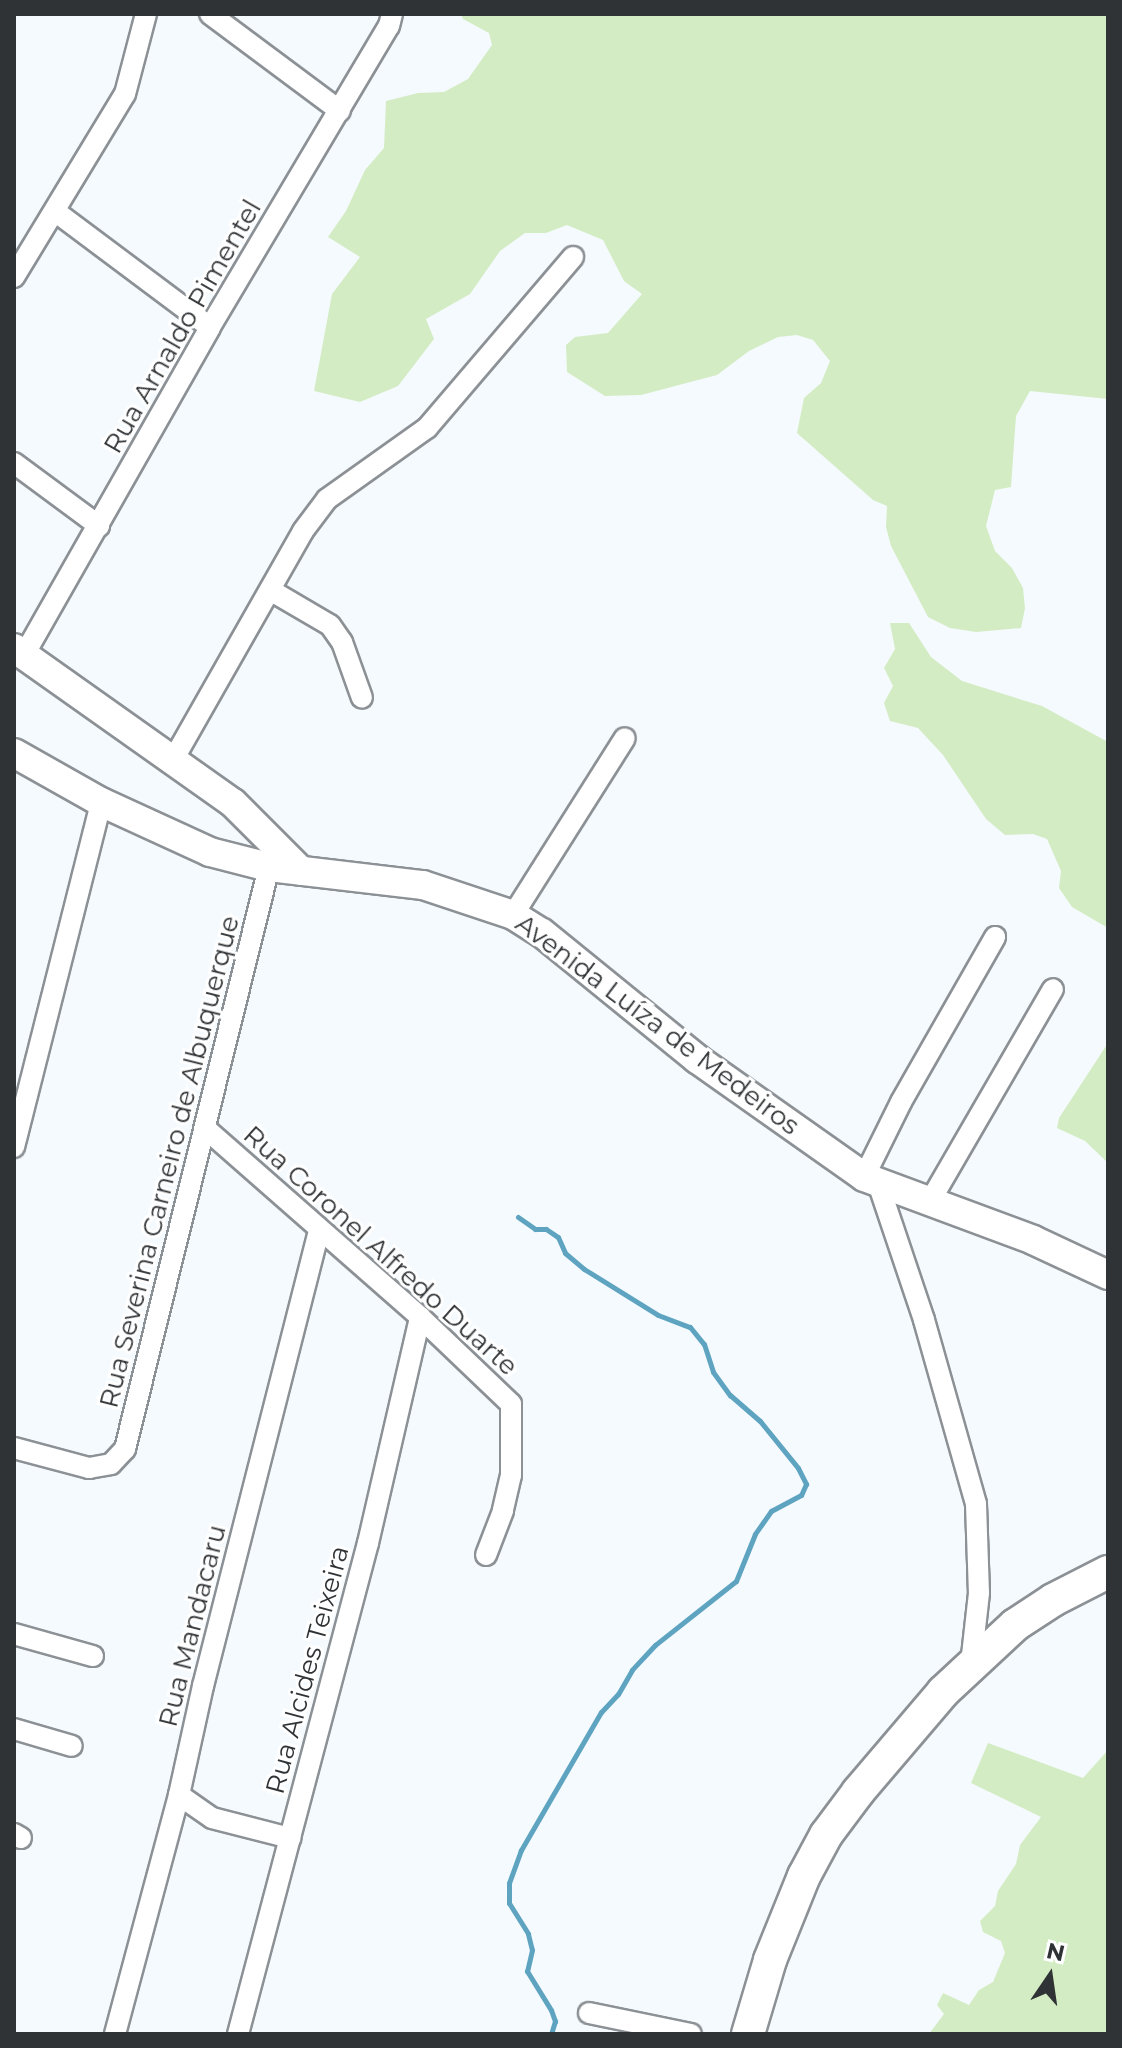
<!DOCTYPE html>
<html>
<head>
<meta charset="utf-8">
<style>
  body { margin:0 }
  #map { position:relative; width:1122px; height:2048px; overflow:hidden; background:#f5fafe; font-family:Montserrat,sans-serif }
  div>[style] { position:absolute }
  .green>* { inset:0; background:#d3ecc3 }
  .stream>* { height:5px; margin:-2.5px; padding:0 2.5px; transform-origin:2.5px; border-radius:2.5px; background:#5ea4c1 }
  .roads { filter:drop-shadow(2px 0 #8c9196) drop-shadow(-2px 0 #8c9196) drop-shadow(0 2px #8c9196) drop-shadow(0 -2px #8c9196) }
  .street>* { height:20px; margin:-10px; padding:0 10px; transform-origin:10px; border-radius:10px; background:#fff }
  .secondary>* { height:28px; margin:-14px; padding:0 14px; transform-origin:14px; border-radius:14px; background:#fff }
  .primary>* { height:32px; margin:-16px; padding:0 16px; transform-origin:16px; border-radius:16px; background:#fff }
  span { translate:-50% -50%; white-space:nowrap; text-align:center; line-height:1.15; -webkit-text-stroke:6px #fff; paint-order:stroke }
  .street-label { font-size:26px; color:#303335 }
  .frame { position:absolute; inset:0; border:16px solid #303335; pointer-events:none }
  .north { position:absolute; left:1010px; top:1936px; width:80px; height:80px; -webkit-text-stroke:6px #fff; paint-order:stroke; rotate:13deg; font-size:22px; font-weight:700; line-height:32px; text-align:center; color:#303335 }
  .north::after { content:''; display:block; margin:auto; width:28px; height:36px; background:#303335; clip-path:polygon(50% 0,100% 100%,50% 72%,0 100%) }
</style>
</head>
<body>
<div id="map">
  <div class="green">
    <div style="clip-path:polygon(461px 14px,1108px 14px,1108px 399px,1030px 391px,1016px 416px,1011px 487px,995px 490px,986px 526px,995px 551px,1012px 568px,1023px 588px,1025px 608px,1021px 628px,976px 632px,950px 628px,928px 617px,891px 546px,886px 527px,887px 506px,873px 500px,797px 433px,804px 398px,821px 383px,830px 361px,813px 340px,797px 335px,778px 337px,749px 351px,717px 375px,641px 395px,605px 396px,567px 372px,566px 345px,575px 337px,608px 333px,642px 294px,624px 281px,603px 240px,567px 225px,546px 233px,525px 233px,500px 251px,470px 294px,426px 319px,434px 339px,398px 386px,360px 402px,314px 391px,332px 294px,360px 257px,328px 237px,346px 211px,365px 170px,384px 148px,386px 101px,418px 93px,444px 92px,468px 79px,492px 45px,489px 33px,463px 19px)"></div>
    <div style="clip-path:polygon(890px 623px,909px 623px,931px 657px,962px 681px,1042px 706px,1108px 742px,1108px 928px,1072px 907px,1059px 888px,1061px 871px,1047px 839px,1033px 834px,1005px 835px,986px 819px,943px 755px,918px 728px,890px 721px,884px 703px,893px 686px,884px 668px,895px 649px)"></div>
    <div style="clip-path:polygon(1108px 1043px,1108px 1163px,1085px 1141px,1057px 1128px,1059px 1118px)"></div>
    <div style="clip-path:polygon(988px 1743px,1083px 1778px,1108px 1750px,1108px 2034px,929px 2034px,944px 2014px,937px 2005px,943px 1993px,969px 2005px,979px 1990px,993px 1982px,1005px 1953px,1001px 1941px,983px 1932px,980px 1921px,995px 1906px,998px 1891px,1016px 1864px,1020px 1845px,1041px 1817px,971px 1783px)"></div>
  </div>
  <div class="stream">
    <div style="left:518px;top:1217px;width:21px;rotate:35deg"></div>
    <div style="left:535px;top:1229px;width:11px"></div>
    <div style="left:546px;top:1229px;width:14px;rotate:34deg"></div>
    <div style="left:558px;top:1237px;width:17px;rotate:66deg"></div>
    <div style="left:565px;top:1253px;width:25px;rotate:40deg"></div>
    <div style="left:584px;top:1269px;width:87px;rotate:31.9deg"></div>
    <div style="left:658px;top:1315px;width:34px;rotate:21deg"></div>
    <div style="left:690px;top:1327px;width:22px;rotate:51deg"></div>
    <div style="left:704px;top:1344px;width:29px;rotate:72deg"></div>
    <div style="left:713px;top:1372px;width:29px;rotate:54deg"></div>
    <div style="left:730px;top:1395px;width:40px;rotate:41deg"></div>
    <div style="left:760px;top:1421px;width:60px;rotate:51deg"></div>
    <div style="left:798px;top:1468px;width:18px;rotate:63deg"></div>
    <div style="left:806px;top:1484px;width:12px;rotate:114deg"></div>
    <div style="left:801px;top:1495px;width:34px;rotate:152deg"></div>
    <div style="left:771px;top:1511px;width:28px;rotate:125deg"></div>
    <div style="left:755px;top:1534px;width:51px;rotate:112deg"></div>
    <div style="left:736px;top:1581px;width:103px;rotate:141.7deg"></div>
    <div style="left:655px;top:1645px;width:34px;rotate:133deg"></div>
    <div style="left:632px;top:1670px;width:28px;rotate:120deg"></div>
    <div style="left:618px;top:1694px;width:25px;rotate:133deg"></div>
    <div style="left:601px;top:1712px;width:160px;rotate:120.1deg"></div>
    <div style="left:521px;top:1850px;width:35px;rotate:110deg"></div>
    <div style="left:509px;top:1883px;width:20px;rotate:90deg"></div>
    <div style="left:509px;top:1903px;width:36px;rotate:58deg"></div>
    <div style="left:528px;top:1934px;width:16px;rotate:76deg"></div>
    <div style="left:532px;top:1950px;width:22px;rotate:103deg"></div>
    <div style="left:527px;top:1971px;width:46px;rotate:58.4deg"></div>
    <div style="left:551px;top:2010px;width:12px;rotate:70deg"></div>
    <div style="left:555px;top:2021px;width:14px;rotate:107deg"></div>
  </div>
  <div class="roads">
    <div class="street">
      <div style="left:210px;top:14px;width:162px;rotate:36.7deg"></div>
      <div style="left:56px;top:212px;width:192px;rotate:36.8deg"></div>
      <div style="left:14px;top:277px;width:214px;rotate:-58.8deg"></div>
      <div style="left:125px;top:94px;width:83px;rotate:-75.3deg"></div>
      <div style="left:14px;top:463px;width:106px;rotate:36.5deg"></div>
      <div style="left:270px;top:590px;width:69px;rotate:30.3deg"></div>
      <div style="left:330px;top:625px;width:21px;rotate:55deg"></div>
      <div style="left:342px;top:642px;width:59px;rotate:70.3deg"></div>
      <div style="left:24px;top:655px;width:377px;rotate:-60.4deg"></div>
      <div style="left:210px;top:327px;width:350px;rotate:-59.3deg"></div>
      <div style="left:389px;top:26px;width:12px;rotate:-76deg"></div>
      <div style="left:173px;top:760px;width:263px;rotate:-60.4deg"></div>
      <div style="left:303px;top:531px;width:40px;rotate:-53deg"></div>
      <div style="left:327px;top:499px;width:123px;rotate:-35.4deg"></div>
      <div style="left:427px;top:428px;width:225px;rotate:-49.5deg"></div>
      <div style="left:513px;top:915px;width:209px;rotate:-57.7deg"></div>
      <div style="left:205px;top:1128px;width:286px;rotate:41.3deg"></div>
      <div style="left:420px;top:1317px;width:126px;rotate:43.7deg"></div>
      <div style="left:511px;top:1404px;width:71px;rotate:90deg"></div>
      <div style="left:511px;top:1475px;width:37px;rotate:103deg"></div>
      <div style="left:503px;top:1511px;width:47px;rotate:111.1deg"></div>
      <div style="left:14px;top:1147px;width:356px;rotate:-75.8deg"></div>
      <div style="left:864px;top:1177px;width:84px;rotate:-63.7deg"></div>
      <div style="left:901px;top:1102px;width:190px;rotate:-60.3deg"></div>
      <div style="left:879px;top:1186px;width:141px;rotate:71.4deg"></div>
      <div style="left:924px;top:1320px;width:191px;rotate:74.2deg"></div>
      <div style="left:976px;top:1504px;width:89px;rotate:88.1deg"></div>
      <div style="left:979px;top:1593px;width:71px;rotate:96.4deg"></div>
      <div style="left:929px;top:1203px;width:247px;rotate:-59.9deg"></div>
      <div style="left:14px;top:1448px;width:78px;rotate:14.9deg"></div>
      <div style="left:89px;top:1468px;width:22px;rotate:-10deg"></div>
      <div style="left:111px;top:1464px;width:21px;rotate:-47deg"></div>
      <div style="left:125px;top:1449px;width:600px;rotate:-76.1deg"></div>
      <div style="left:14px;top:1634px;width:82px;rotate:15.6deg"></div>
      <div style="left:14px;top:1729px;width:60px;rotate:16.3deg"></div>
      <div style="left:179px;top:1795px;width:40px;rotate:34.9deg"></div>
      <div style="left:212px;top:1818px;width:81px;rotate:14.4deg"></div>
      <div style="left:14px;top:1834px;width:8px;rotate:30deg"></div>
      <div style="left:589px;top:2013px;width:104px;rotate:11.6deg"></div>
      <div style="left:115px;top:2034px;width:247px;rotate:-75deg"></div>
      <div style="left:179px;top:1795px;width:112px;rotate:-77.6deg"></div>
      <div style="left:203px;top:1686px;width:471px;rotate:-75.7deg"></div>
      <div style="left:238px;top:2034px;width:508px;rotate:-75.17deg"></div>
      <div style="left:368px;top:1543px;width:232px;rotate:-77deg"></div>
    </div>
    <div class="secondary">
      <div style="left:14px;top:648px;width:268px;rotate:35.3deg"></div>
      <div style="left:233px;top:803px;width:96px;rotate:45deg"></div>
      <div style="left:14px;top:753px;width:100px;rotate:29.4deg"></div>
      <div style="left:101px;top:802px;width:120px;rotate:24.6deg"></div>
      <div style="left:210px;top:852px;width:61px;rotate:14.3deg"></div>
      <div style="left:269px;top:867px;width:155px;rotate:6.7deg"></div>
      <div style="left:423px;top:885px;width:95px;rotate:18.4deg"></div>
      <div style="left:513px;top:915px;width:34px;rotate:32deg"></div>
      <div style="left:542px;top:933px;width:200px;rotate:39.1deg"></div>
      <div style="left:697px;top:1059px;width:204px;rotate:35.2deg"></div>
      <div style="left:864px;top:1177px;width:180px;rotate:20.4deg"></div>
      <div style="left:1033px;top:1240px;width:83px;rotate:25deg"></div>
    </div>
    <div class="primary">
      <div style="left:748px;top:2034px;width:77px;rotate:-73.4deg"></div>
      <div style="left:770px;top:1960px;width:91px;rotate:-68deg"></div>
      <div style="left:804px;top:1876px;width:47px;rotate:-61.8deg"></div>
      <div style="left:826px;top:1835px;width:54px;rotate:-53.3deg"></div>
      <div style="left:858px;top:1792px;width:131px;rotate:-49.6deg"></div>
      <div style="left:943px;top:1692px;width:98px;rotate:-42.9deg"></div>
      <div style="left:1015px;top:1625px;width:45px;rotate:-33.3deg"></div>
      <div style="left:1053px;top:1600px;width:62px;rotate:-27deg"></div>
    </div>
  </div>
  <div class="street-label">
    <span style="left:183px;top:327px;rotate:-60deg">Rua Arnaldo Pimentel</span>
    <span style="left:657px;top:1025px;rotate:37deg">Avenida Luíza de Medeiros</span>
    <span style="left:170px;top:1162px;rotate:-76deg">Rua Severina Carneiro de Albuquerque</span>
    <span style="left:380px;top:1251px;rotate:42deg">Rua Coronel Alfredo Duarte</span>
    <span style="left:193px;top:1626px;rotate:-76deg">Rua Mandacaru</span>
    <span style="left:308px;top:1670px;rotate:-75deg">Rua Alcides Teixeira</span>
  </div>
  <div class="frame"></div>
  <div class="north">N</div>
</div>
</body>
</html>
